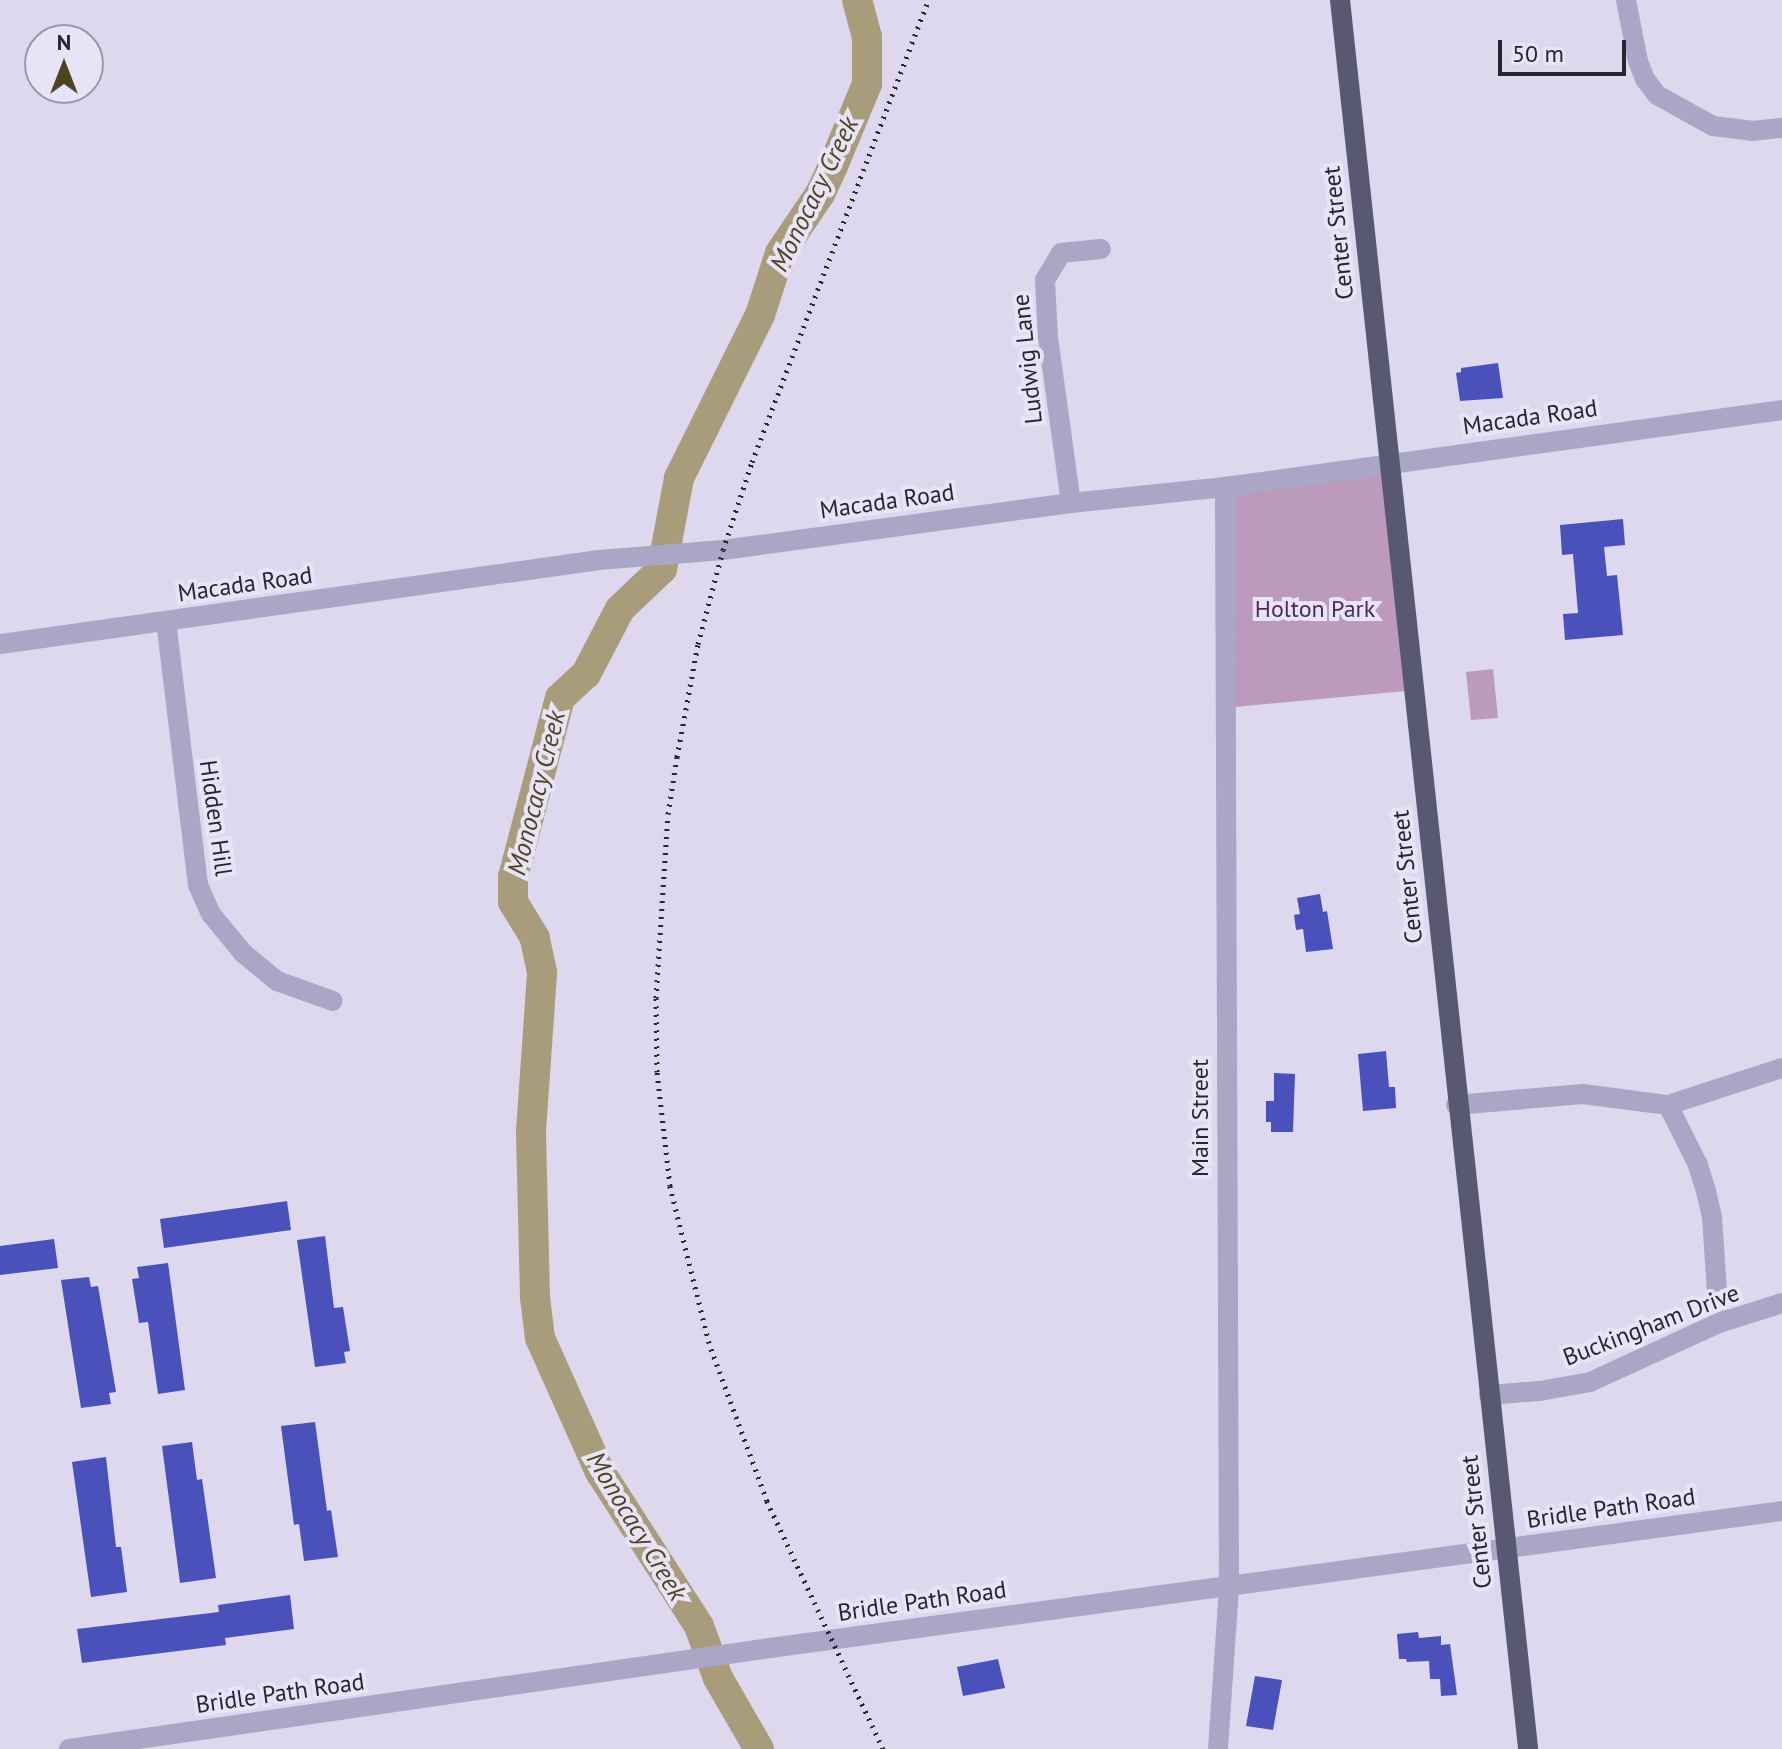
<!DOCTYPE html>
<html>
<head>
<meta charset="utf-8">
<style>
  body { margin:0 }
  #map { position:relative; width:1782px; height:1749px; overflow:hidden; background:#ddd8ee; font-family:"PT Sans",sans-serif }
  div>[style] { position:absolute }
  .green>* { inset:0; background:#bc9abb }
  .river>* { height:30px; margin:-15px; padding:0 15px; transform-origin:15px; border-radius:15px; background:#a99c7a }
  .building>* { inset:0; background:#4a51bb }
  .minor>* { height:20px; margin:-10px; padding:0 10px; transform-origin:10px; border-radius:10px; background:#aaa6c5 }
  .major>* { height:20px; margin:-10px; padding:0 10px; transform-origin:10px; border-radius:10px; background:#595872 }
  .rail>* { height:5px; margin-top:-2.5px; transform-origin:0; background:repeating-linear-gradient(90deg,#262632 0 2px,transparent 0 8px) }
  span { translate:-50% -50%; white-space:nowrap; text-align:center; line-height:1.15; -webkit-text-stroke:8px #e8e4f7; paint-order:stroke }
  .street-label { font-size:24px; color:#262632 }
  .park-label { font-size:24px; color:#4e2c4c }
  .water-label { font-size:26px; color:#4f441f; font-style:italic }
  .north { position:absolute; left:24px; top:24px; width:80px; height:80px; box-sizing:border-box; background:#e8e4f7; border:2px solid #9a98a8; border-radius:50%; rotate:0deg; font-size:22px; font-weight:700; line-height:32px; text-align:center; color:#262632 }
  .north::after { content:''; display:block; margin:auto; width:28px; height:36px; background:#4f441f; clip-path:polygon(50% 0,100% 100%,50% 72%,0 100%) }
  .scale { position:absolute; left:1498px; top:40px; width:128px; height:36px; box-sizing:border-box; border:4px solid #262632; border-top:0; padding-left:10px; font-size:24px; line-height:28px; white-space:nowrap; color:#262632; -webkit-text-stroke:6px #e8e4f7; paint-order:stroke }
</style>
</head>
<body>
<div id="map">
  <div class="green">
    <div style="clip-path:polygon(1389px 462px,1416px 690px,1225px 708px,1225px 487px)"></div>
    <div style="clip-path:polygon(1493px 669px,1498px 718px,1471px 720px,1466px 672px)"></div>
  </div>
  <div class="river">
    <div style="left:759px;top:1749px;width:82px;rotate:-120deg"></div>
    <div style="left:718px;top:1678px;width:55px;rotate:-110.1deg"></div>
    <div style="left:699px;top:1626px;width:183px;rotate:-122.7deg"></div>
    <div style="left:600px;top:1472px;width:147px;rotate:-114.1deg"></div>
    <div style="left:540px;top:1338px;width:41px;rotate:-97deg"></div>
    <div style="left:535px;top:1297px;width:166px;rotate:-91.4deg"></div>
    <div style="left:531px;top:1131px;width:159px;rotate:-86deg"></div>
    <div style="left:542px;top:972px;width:35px;rotate:-102deg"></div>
    <div style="left:535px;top:938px;width:42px;rotate:-121.4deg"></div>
    <div style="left:513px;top:902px;width:25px;rotate:-90deg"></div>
    <div style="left:513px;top:877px;width:185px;rotate:-75.3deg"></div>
    <div style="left:560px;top:698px;width:35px;rotate:-43deg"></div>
    <div style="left:586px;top:674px;width:73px;rotate:-62.4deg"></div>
    <div style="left:620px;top:609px;width:58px;rotate:-43.6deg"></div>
    <div style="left:662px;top:569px;width:93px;rotate:-79.4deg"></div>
    <div style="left:679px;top:478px;width:182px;rotate:-63.6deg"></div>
    <div style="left:760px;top:315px;width:65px;rotate:-72.1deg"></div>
    <div style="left:780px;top:253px;width:71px;rotate:-55.9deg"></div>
    <div style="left:820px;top:194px;width:31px;rotate:-65deg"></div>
    <div style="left:833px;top:166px;width:89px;rotate:-67.5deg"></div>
    <div style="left:867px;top:84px;width:47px;rotate:-90deg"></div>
    <div style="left:867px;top:37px;width:38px;rotate:-105deg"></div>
  </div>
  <div class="building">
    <div style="clip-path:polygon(1498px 363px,1503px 398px,1460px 401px,1456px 373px,1461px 372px,1461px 368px)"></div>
    <div style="clip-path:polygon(1623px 519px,1625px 545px,1604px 547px,1607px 576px,1617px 575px,1623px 635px,1565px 640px,1563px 614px,1578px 613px,1573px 554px,1562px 555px,1560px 525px)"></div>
    <div style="clip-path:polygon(1320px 894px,1323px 912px,1327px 911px,1333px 949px,1306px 952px,1303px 929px,1296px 930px,1294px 915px,1300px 914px,1297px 898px)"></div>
    <div style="clip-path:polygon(1386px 1051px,1389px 1087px,1395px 1087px,1396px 1108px,1363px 1111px,1358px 1054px)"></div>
    <div style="clip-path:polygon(1274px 1073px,1295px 1074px,1293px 1132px,1271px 1132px,1271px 1122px,1266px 1122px,1266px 1101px,1274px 1101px)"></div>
    <div style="clip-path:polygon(287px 1201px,291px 1230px,164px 1248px,160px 1219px)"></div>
    <div style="clip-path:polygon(325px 1236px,334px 1308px,343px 1307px,350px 1351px,344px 1352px,346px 1363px,315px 1367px,297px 1240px)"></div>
    <div style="clip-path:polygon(54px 1239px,58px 1268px,0 1275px,0 1246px)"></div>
    <div style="clip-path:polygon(168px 1263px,185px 1390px,158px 1394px,148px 1322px,139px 1323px,132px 1279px,139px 1278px,137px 1267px)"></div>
    <div style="clip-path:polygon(89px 1277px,91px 1287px,98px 1286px,116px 1392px,109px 1393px,111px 1404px,81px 1408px,61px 1280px)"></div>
    <div style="clip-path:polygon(315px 1422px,327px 1511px,331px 1510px,338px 1557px,304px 1561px,299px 1524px,294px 1525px,281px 1426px)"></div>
    <div style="clip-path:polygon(192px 1442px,197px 1480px,202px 1479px,216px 1578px,180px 1583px,162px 1446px)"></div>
    <div style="clip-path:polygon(106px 1457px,116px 1547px,121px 1547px,127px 1592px,91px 1597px,72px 1462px)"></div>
    <div style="clip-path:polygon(290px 1595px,294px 1629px,225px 1638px,226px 1645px,82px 1663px,77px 1629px,219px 1612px,218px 1605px)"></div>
    <div style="clip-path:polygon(1418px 1632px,1419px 1638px,1441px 1636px,1441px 1645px,1450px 1644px,1457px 1695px,1441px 1696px,1440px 1679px,1430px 1679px,1429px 1661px,1407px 1662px,1406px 1659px,1399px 1659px,1397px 1634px)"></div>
    <div style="clip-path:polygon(998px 1659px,1005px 1688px,963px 1696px,957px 1667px)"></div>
    <div style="clip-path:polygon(1255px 1676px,1282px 1680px,1273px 1730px,1246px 1726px)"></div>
  </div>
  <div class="minor">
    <div style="left:1626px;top:0;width:62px;rotate:78.9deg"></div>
    <div style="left:1638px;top:61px;width:19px;rotate:69deg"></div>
    <div style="left:1645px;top:79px;width:20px;rotate:53deg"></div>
    <div style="left:1657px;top:95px;width:64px;rotate:29deg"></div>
    <div style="left:1713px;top:126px;width:39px;rotate:7deg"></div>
    <div style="left:1752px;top:131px;width:30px;rotate:-6deg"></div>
    <div style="left:1071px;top:503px;width:168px;rotate:-97.9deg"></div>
    <div style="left:1048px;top:337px;width:57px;rotate:-93deg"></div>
    <div style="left:1045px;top:280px;width:31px;rotate:-59deg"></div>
    <div style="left:1061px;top:253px;width:40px;rotate:-5.7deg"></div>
    <div style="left:166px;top:621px;width:266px;rotate:83.1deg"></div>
    <div style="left:198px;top:885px;width:32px;rotate:66deg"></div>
    <div style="left:211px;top:914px;width:50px;rotate:50.6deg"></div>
    <div style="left:243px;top:953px;width:44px;rotate:39.5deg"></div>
    <div style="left:277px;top:981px;width:59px;rotate:19.7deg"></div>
    <div style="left:0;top:644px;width:605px;rotate:-7.98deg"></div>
    <div style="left:599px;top:560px;width:124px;rotate:-4.6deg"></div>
    <div style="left:723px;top:550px;width:351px;rotate:-7.7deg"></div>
    <div style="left:1071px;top:503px;width:155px;rotate:-5.9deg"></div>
    <div style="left:1225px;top:487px;width:562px;rotate:-7.87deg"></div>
    <div style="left:1456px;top:1105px;width:127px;rotate:-5deg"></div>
    <div style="left:1583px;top:1094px;width:86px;rotate:7.4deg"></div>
    <div style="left:1668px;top:1105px;width:120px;rotate:-18deg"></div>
    <div style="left:1668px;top:1105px;width:67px;rotate:63.4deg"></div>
    <div style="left:1698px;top:1165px;width:27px;rotate:73deg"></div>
    <div style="left:1706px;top:1191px;width:27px;rotate:77deg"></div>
    <div style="left:1712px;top:1217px;width:106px;rotate:86.2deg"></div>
    <div style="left:1489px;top:1395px;width:51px;rotate:-4.5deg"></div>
    <div style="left:1540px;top:1391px;width:51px;rotate:-10.2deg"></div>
    <div style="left:1590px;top:1382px;width:142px;rotate:-24.6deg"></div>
    <div style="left:1719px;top:1323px;width:66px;rotate:-17.6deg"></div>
    <div style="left:69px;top:1749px;width:708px;rotate:-8.2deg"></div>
    <div style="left:770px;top:1648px;width:1021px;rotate:-7.71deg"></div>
    <div style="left:1218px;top:1749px;width:163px;rotate:-86.1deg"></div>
    <div style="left:1229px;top:1586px;width:1099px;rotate:-90.21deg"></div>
  </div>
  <div class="major">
    <div style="left:1340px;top:0;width:1759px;rotate:83.86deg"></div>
  </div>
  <div class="rail">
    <div style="left:883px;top:1749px;width:274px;rotate:-115.1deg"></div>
    <div style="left:767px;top:1501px;width:168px;rotate:-110.2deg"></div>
    <div style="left:709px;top:1343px;width:162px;rotate:-104deg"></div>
    <div style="left:670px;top:1186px;width:115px;rotate:-96.5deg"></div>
    <div style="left:657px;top:1072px;width:74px;rotate:-90.8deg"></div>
    <div style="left:656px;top:998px;width:184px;rotate:-86.3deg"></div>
    <div style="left:668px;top:814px;width:58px;rotate:-81deg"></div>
    <div style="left:677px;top:757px;width:115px;rotate:-79.5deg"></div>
    <div style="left:698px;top:644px;width:97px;rotate:-75.1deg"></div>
    <div style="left:723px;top:550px;width:93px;rotate:-71.8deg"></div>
    <div style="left:752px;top:462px;width:494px;rotate:-69.1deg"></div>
  </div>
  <div class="street-label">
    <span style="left:1338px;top:233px;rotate:-96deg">Center Street</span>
    <span style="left:1027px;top:359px;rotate:-96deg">Ludwig Lane</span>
    <span style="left:1530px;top:417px;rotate:-8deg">Macada Road</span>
    <span style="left:887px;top:501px;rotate:-8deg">Macada Road</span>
    <span style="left:245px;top:584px;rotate:-8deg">Macada Road</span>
    <span style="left:216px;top:818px;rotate:82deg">Hidden Hill</span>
    <span style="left:1407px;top:877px;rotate:-96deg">Center Street</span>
    <span style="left:1200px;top:1118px;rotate:-90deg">Main Street</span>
    <span style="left:1651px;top:1325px;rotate:-21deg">Buckingham Drive</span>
    <span style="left:1611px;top:1508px;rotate:-8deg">Bridle Path Road</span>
    <span style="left:1476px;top:1522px;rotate:-96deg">Center Street</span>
    <span style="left:922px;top:1601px;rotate:-8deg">Bridle Path Road</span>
    <span style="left:280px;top:1693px;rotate:-8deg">Bridle Path Road</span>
  </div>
  <div class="park-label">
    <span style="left:1315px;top:609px">Holton Park</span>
  </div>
  <div class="water-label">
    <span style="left:814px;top:194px;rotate:-64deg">Monocacy Creek</span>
    <span style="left:536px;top:793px;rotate:-76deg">Monocacy Creek</span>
    <span style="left:637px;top:1526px;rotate:59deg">Monocacy Creek</span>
  </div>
  <div class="north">N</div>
  <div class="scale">50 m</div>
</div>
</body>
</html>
